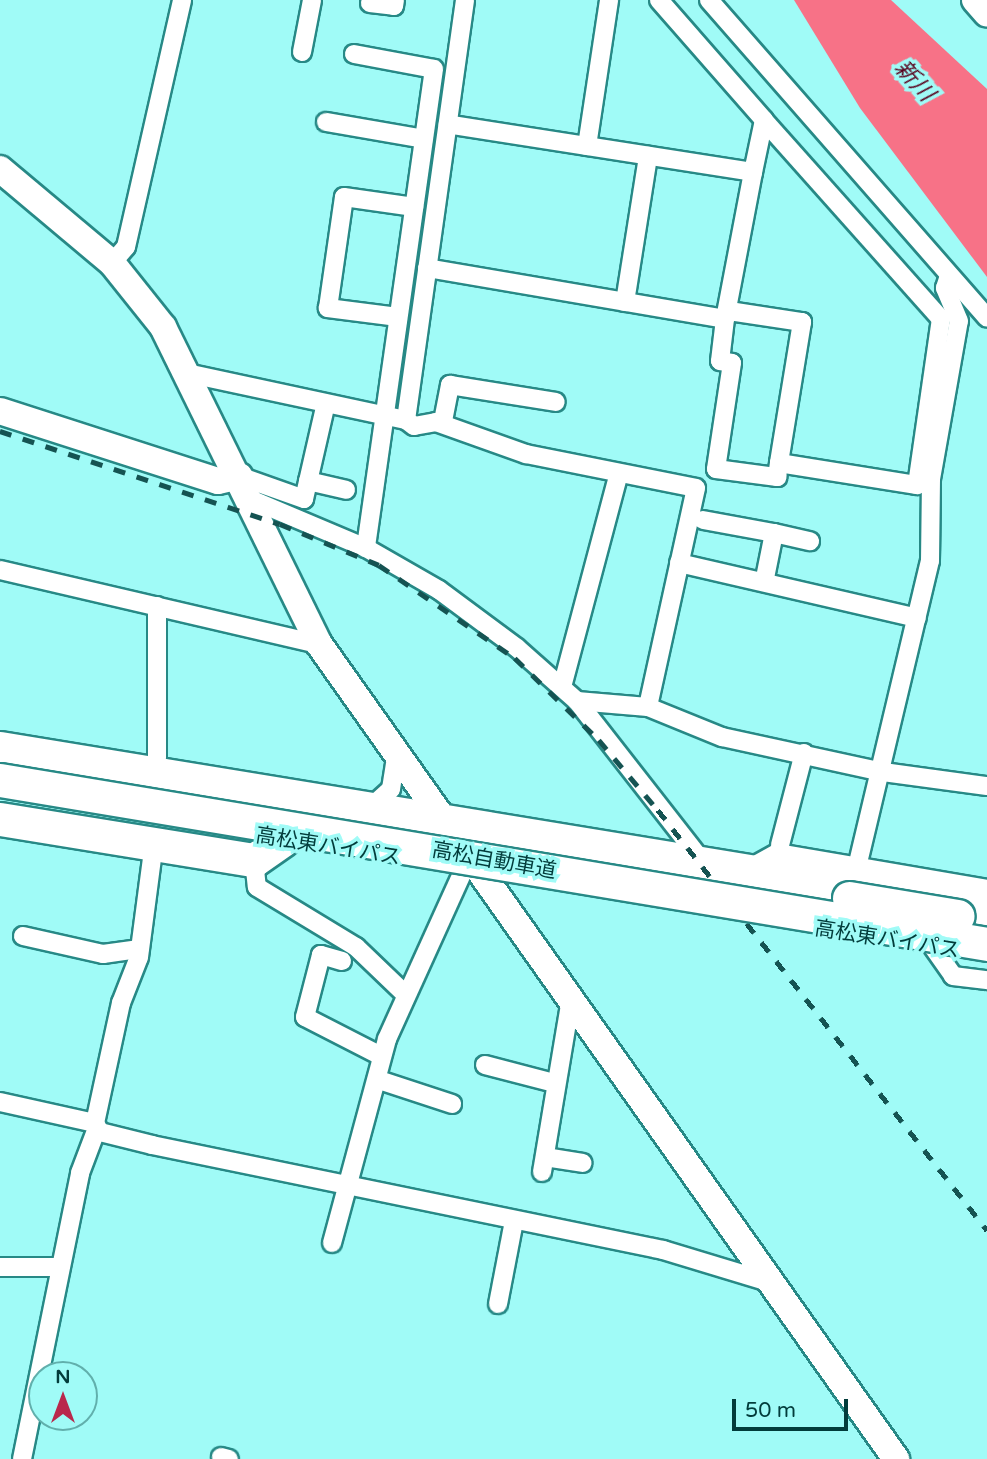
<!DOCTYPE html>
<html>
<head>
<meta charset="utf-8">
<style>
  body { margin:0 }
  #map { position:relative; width:987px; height:1459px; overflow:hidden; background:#a0fbf7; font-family:"Varela Round","Noto Sans JP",sans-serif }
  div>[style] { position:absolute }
  .water>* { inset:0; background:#f77287 }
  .roads { filter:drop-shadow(2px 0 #278986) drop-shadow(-2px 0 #278986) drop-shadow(0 2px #278986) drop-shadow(0 -2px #278986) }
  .street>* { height:18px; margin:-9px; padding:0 9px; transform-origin:9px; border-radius:9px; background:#fff }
  .secondary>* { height:26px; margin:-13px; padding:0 13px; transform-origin:13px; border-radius:13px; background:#fff }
  .highway>* { height:33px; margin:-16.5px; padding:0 16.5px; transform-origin:16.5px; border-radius:16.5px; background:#fff }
  .rail>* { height:4.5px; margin-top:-2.25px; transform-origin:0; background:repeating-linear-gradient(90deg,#155352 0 12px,transparent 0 24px) }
  .bridges { filter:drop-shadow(2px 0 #278986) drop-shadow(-2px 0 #278986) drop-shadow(0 2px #278986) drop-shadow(0 -2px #278986) }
  .highway-bridge>* { height:33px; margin:-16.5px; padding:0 16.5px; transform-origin:16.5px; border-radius:16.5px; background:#fff }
  span { translate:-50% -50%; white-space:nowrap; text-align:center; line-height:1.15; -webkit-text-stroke:7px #a0fbf7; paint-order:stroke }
  .street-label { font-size:21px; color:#023c3b }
  .water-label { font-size:23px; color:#59021d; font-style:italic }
  .north { position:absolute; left:28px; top:1361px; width:70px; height:70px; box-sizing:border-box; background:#a0fbf7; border:2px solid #61afac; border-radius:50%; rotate:0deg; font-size:19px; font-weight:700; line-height:28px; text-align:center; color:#023c3b }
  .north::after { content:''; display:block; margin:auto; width:24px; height:32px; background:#b9284c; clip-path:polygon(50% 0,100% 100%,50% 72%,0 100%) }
  .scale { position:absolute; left:732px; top:1399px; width:116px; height:32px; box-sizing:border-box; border:4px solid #023c3b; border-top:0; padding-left:9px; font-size:21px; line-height:24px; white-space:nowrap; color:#023c3b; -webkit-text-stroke:5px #a0fbf7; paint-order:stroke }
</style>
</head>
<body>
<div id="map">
  <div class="water">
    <div style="clip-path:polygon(794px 0,891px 0,987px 89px,987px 277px,860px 108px)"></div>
  </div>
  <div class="roads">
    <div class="street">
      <div style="left:659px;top:0;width:159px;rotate:48.8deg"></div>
      <div style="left:764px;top:120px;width:53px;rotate:101.9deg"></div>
      <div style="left:709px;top:0;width:422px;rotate:48.8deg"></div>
      <div style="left:370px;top:3px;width:24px;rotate:7deg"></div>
      <div style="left:394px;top:6px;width:6px;rotate:-81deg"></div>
      <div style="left:302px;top:52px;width:53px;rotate:-79.1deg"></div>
      <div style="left:354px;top:54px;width:81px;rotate:10.6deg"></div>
      <div style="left:434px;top:69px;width:484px;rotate:98.1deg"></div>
      <div style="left:326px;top:122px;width:99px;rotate:9.8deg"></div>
      <div style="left:587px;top:146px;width:148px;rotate:-81.4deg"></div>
      <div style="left:112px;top:263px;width:21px;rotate:-49deg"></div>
      <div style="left:126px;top:247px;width:253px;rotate:-77.2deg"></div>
      <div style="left:427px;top:268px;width:302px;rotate:9.7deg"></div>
      <div style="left:725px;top:319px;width:150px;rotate:-79.2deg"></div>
      <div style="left:753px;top:172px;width:309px;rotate:-171.1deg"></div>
      <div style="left:625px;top:302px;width:148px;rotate:-81deg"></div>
      <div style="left:729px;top:311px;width:74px;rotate:8.6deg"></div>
      <div style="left:802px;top:322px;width:143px;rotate:99.3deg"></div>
      <div style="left:779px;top:463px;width:140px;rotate:9.1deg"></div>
      <div style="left:917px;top:485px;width:168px;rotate:-81.8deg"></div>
      <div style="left:941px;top:319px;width:266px;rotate:-131.7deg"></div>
      <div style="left:398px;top:317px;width:71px;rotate:-172.7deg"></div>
      <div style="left:328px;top:308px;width:112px;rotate:-81.8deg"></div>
      <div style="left:344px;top:197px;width:71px;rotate:8.1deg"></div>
      <div style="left:725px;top:319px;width:42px;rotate:96.8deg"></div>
      <div style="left:720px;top:361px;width:12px;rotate:9deg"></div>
      <div style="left:732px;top:363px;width:107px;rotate:98.6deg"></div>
      <div style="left:716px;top:469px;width:62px;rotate:7.5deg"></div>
      <div style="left:777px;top:477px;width:14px;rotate:-82deg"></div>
      <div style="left:191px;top:374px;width:220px;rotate:12.1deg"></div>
      <div style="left:406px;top:420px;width:424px;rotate:-82deg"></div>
      <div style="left:406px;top:420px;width:10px;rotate:37deg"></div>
      <div style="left:414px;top:426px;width:29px;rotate:-10deg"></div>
      <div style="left:443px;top:421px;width:37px;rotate:-79deg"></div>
      <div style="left:450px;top:385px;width:107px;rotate:9.1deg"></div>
      <div style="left:436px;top:422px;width:96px;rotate:19.6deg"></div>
      <div style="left:526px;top:454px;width:173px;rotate:11.3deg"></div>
      <div style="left:696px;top:488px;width:224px;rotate:102.4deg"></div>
      <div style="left:648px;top:707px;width:80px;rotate:22.1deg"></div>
      <div style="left:722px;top:737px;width:165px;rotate:12.3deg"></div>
      <div style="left:883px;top:772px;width:105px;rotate:7.7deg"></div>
      <div style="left:239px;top:476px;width:69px;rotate:19.5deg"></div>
      <div style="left:304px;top:499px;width:98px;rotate:-77.1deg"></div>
      <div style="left:308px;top:481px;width:39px;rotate:13deg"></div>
      <div style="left:250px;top:499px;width:126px;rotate:22.9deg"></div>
      <div style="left:366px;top:548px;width:84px;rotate:29.9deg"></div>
      <div style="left:439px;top:590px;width:97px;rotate:36.6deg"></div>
      <div style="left:517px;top:648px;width:80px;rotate:41.5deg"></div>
      <div style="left:577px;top:701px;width:204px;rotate:52deg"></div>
      <div style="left:703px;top:520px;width:72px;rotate:10.4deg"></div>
      <div style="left:774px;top:533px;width:46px;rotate:101.3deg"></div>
      <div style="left:774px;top:533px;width:37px;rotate:13deg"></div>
      <div style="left:679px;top:563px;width:244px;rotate:13deg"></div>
      <div style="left:0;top:570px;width:327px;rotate:13.1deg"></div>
      <div style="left:157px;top:606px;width:152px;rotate:90deg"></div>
      <div style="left:562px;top:687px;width:221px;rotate:-75.1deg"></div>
      <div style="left:577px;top:701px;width:71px;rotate:4.8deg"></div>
      <div style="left:370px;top:808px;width:28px;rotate:-42deg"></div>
      <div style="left:391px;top:789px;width:32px;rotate:-81deg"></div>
      <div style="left:780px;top:845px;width:95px;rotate:-75.4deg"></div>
      <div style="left:254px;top:860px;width:27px;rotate:84deg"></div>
      <div style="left:257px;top:887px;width:116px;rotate:31.2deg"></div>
      <div style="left:356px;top:947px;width:69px;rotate:43.8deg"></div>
      <div style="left:857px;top:867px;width:315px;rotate:-76.6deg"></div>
      <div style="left:930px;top:561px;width:82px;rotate:-89.3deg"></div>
      <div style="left:931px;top:479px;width:160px;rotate:-80deg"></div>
      <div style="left:959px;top:321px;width:36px;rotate:-113deg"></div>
      <div style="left:945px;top:288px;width:13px;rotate:-72deg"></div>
      <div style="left:748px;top:869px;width:33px;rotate:-29deg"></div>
      <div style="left:777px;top:853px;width:213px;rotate:9.7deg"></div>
      <div style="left:23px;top:936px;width:82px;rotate:12.7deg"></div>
      <div style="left:103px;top:954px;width:37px;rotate:-8deg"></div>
      <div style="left:933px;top:947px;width:35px;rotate:55deg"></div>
      <div style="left:953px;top:976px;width:34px;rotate:7deg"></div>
      <div style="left:342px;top:961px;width:22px;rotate:-164deg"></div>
      <div style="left:321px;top:955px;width:64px;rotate:104.5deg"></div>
      <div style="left:305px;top:1017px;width:85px;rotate:27.2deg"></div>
      <div style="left:485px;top:1065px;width:71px;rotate:14.6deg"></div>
      <div style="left:379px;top:1080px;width:77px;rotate:18.2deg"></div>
      <div style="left:0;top:1102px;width:97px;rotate:12.5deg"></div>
      <div style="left:95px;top:1123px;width:10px;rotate:61deg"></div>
      <div style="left:100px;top:1132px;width:54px;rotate:14deg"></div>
      <div style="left:152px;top:1145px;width:522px;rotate:11.61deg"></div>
      <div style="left:663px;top:1250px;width:114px;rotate:16.8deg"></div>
      <div style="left:95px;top:1123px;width:123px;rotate:-77.8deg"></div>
      <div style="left:121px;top:1003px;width:49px;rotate:-68.6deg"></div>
      <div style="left:139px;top:957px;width:115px;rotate:-82.5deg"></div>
      <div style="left:545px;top:1157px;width:38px;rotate:9deg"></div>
      <div style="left:542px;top:1172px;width:176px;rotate:-80.5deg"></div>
      <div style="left:332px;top:1243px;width:211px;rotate:-74.9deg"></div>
      <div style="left:387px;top:1039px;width:187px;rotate:-65.6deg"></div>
      <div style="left:0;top:1267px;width:59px"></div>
      <div style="left:498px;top:1304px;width:85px;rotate:-79.1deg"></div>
      <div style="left:221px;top:1457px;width:8px;rotate:14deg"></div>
      <div style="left:22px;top:1459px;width:292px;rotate:-78.5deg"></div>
      <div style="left:80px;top:1173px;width:48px;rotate:-69.3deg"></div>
    </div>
    <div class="secondary">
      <div style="left:975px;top:0;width:18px;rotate:49deg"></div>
      <div style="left:0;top:169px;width:146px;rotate:40deg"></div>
      <div style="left:112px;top:263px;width:82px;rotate:51.4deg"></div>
      <div style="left:163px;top:327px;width:353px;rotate:63.8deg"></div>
      <div style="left:319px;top:644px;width:999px;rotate:54.7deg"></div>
      <div style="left:0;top:411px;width:229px;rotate:17.8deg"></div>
      <div style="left:218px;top:481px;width:22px;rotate:-13deg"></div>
    </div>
    <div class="highway">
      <div style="left:0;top:748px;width:1000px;rotate:9.32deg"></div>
      <div style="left:0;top:819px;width:257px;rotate:9.2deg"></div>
      <div style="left:254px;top:860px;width:35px;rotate:-35deg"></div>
    </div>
  </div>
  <div class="rail">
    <div style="left:0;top:431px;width:295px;rotate:18.4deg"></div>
    <div style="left:280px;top:524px;width:107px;rotate:22.5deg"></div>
    <div style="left:379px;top:565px;width:165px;rotate:34.4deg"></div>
    <div style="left:515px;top:658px;width:117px;rotate:44.3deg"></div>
    <div style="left:599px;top:740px;width:92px;rotate:49.9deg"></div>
    <div style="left:658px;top:810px;width:534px;rotate:51.93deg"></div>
  </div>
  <div class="bridges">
    <div class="highway-bridge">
      <div style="left:0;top:780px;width:1001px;rotate:9.43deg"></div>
      <div style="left:849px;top:898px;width:110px;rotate:9.4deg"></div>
    </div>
  </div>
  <div class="street-label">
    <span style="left:328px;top:847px;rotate:9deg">高松東バイパス</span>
    <span style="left:494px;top:861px;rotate:10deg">高松自動車道</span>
    <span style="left:887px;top:940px;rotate:9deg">高松東バイパス</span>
  </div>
  <div class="water-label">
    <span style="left:914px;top:81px;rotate:48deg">新川</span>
  </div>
  <div class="north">N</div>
  <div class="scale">50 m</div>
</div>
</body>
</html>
